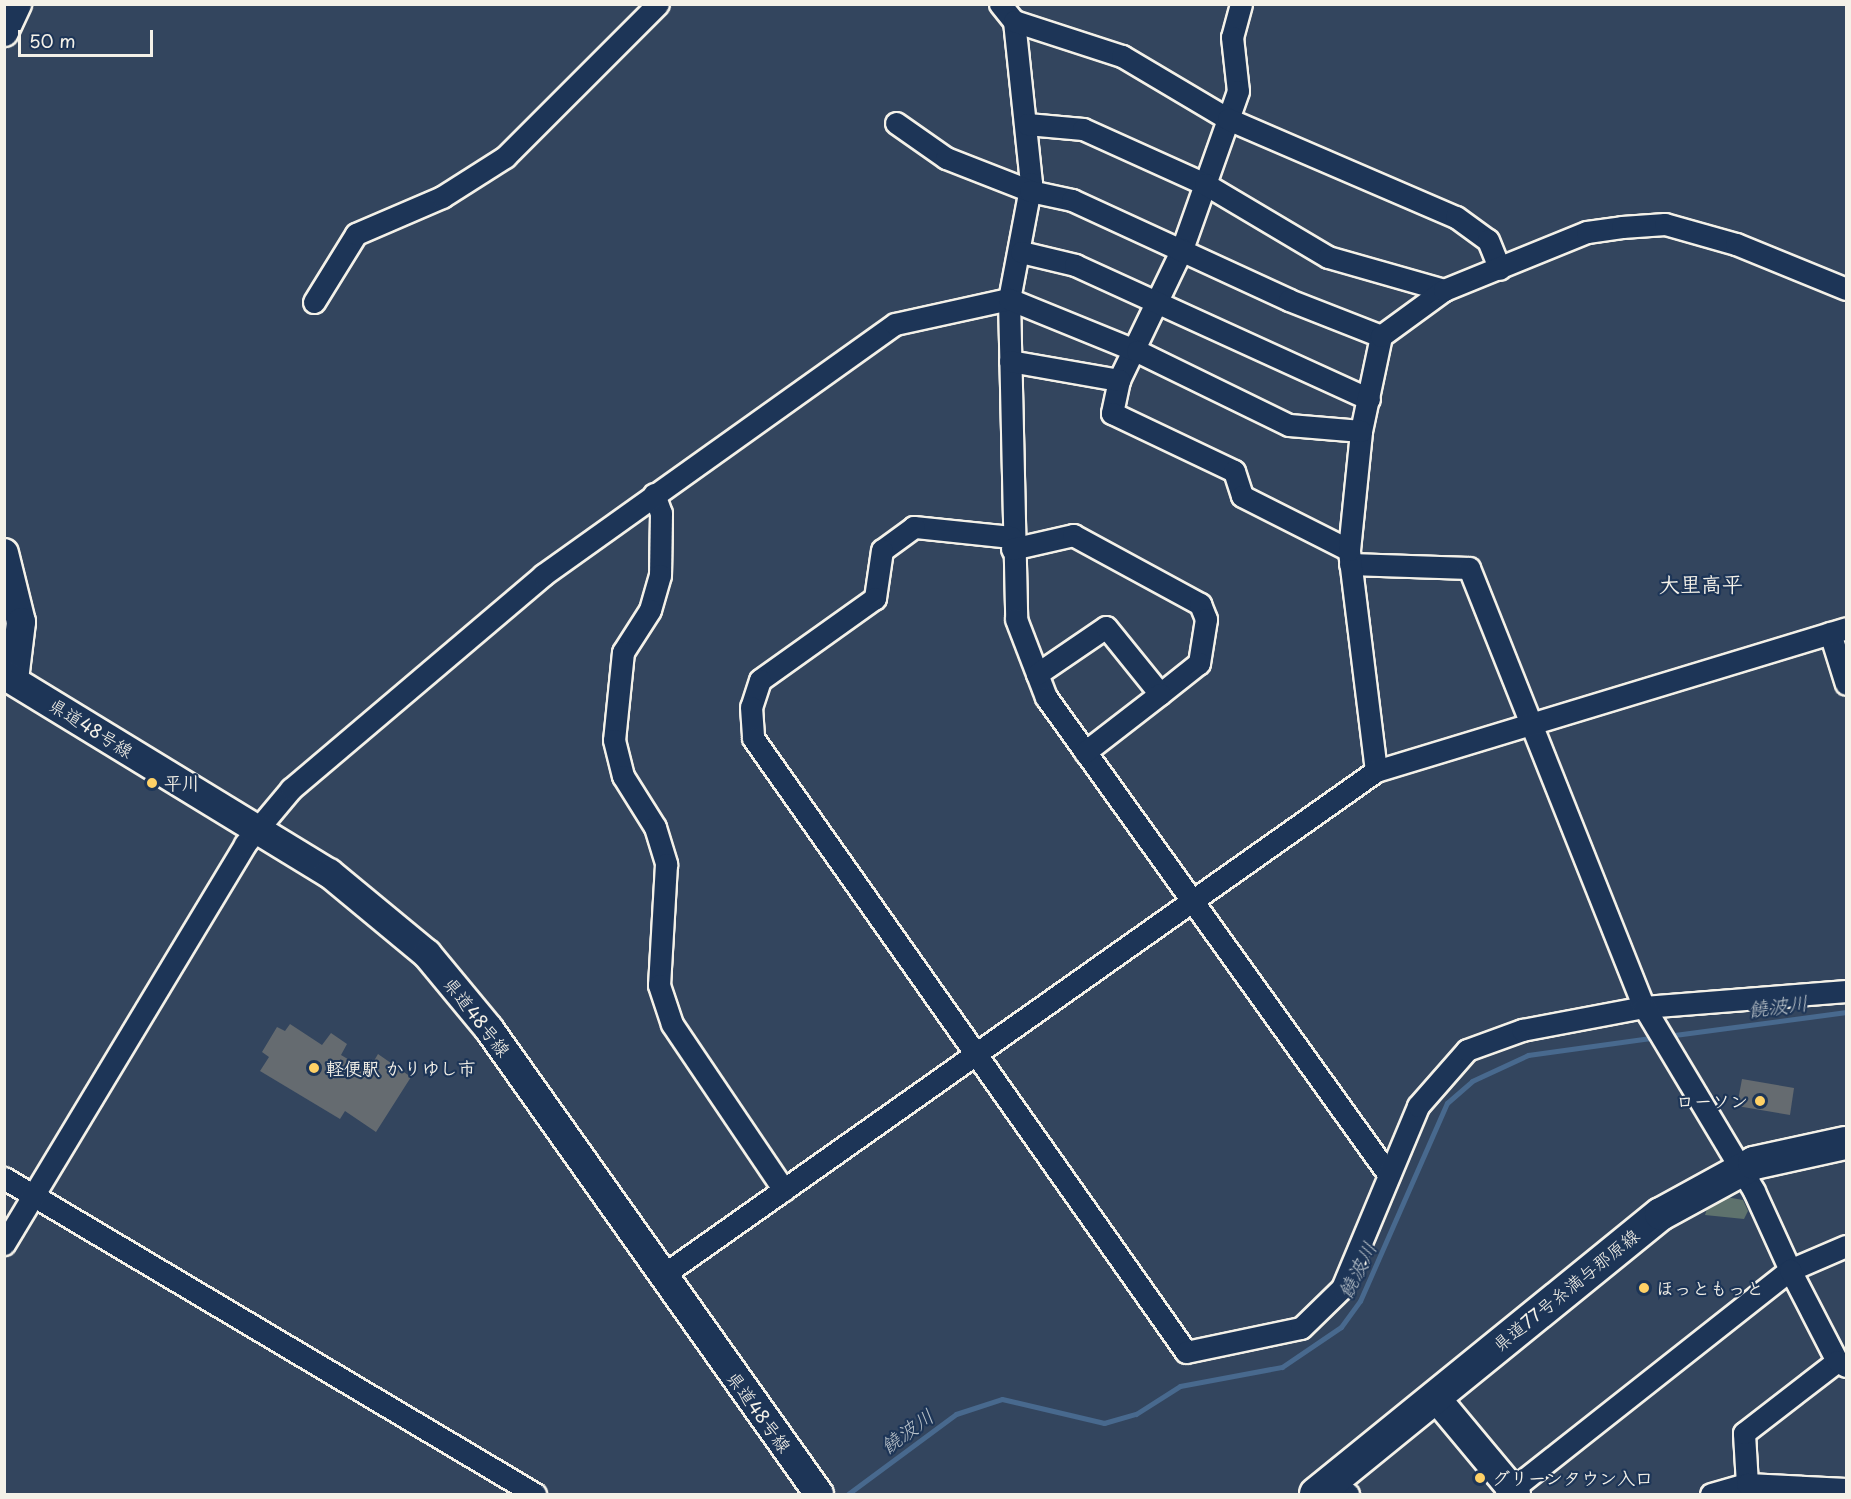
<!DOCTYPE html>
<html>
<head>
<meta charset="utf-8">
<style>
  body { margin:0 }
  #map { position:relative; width:1851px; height:1499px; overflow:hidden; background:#33455e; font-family:"Playpen Sans","Klee One",sans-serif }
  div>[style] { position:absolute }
  .green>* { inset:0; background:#5e726d }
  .stream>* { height:5px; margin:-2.5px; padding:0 2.5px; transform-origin:2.5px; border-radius:2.5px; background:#48698e }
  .building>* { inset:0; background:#656b70 }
  .roads { filter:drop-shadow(2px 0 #f4f1e8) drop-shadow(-2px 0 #f4f1e8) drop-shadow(0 2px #f4f1e8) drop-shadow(0 -2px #f4f1e8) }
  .street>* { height:21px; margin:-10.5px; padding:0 10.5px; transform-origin:10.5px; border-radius:10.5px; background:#1d3557 }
  .secondary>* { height:28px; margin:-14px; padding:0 14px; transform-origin:14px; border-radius:14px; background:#1d3557 }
  .primary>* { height:32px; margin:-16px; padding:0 16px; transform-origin:16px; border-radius:16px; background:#1d3557 }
  .dots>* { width:16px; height:16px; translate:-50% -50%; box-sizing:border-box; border:3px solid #1d3557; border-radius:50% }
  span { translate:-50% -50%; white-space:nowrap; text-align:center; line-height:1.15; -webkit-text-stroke:4.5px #1d3557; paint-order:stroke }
  .street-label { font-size:18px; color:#f4f1e8 }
  .poi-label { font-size:18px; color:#f4f1e8; font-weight:700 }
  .left { translate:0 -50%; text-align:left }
  .right { translate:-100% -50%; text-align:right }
  .water-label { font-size:20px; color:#b8c1c8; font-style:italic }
  .quarter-label { font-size:21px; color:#f4f1e8; font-weight:700 }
  .frame { position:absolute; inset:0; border:6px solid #f4f1e8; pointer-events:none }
  .scale { position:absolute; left:18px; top:30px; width:135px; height:27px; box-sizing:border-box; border:3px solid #f4f1e8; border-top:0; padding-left:8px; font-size:18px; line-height:21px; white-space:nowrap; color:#f4f1e8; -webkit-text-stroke:4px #1d3557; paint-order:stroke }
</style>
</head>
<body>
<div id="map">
  <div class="green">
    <div style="clip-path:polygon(1726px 1197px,1743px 1200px,1748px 1211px,1744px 1219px,1705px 1215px,1708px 1206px)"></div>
  </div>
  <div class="stream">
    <div style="left:1667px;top:1036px;width:181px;rotate:-7.6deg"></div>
    <div style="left:848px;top:1494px;width:134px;rotate:-36.5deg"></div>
    <div style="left:956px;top:1414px;width:48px;rotate:-18.1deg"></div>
    <div style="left:1002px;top:1399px;width:105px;rotate:13.2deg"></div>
    <div style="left:1104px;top:1423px;width:33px;rotate:-16deg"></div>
    <div style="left:1136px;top:1414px;width:52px;rotate:-32.5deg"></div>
    <div style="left:1180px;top:1386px;width:104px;rotate:-10.6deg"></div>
    <div style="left:1282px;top:1367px;width:71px;rotate:-34.1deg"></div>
    <div style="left:1341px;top:1327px;width:32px;rotate:-54deg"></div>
    <div style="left:1360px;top:1301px;width:216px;rotate:-66.3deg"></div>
    <div style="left:1447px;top:1103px;width:33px;rotate:-41deg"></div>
    <div style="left:1472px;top:1081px;width:62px;rotate:-24.9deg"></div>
    <div style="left:1528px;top:1055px;width:131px;rotate:-7.9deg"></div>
  </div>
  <div class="building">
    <div style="clip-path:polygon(290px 1024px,322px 1045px,331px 1033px,347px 1044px,341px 1055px,368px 1071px,378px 1054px,411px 1077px,376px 1132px,345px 1111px,340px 1119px,260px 1071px,269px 1057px,262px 1052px,277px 1027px,285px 1031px)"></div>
    <div style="clip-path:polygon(1742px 1079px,1794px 1088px,1790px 1115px,1737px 1106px)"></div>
  </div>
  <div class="roads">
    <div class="street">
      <div style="left:1000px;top:4px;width:22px;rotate:51deg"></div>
      <div style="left:1014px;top:21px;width:163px;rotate:84deg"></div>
      <div style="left:1031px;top:183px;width:118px;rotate:100.7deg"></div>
      <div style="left:1009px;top:299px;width:320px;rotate:88.7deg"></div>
      <div style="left:1016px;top:619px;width:84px;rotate:69deg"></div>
      <div style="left:1046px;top:697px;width:588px;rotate:54.34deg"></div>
      <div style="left:1241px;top:4px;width:34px;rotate:105deg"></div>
      <div style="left:1232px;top:37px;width:54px;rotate:83.7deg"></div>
      <div style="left:1238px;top:91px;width:168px;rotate:109.5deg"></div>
      <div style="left:1182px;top:249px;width:145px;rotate:115.7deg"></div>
      <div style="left:1119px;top:380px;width:34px;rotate:102deg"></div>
      <div style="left:1112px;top:413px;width:135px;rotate:25.4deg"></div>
      <div style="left:1234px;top:471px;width:26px;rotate:72deg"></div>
      <div style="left:1242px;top:496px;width:120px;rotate:26.8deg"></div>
      <div style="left:1014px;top:21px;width:114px;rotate:18deg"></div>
      <div style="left:1122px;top:56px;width:123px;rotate:30.7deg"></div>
      <div style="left:1228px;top:119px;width:248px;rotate:23.3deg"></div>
      <div style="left:1456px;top:217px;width:39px;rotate:36deg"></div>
      <div style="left:1488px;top:240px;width:31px;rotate:68deg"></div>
      <div style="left:896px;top:123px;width:61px;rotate:35deg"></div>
      <div style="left:946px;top:158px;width:90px;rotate:21.4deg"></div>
      <div style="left:1030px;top:191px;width:43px;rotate:12.1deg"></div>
      <div style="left:1072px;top:200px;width:239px;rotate:24.7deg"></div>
      <div style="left:1289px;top:300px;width:99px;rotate:21.4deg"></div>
      <div style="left:1027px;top:124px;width:56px;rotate:5.1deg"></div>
      <div style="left:1083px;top:129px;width:134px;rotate:24.3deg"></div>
      <div style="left:1205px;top:184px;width:143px;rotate:30.7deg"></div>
      <div style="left:1328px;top:257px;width:121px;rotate:15.9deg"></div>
      <div style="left:1021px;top:252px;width:56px;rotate:13.5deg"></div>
      <div style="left:1075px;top:265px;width:323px;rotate:24.5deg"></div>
      <div style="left:314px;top:302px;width:80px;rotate:-58.3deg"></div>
      <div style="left:356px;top:234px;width:94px;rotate:-23.3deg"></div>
      <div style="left:442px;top:197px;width:75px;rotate:-32.4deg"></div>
      <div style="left:505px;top:157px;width:216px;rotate:-45deg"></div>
      <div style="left:1010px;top:361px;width:111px;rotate:9.9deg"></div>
      <div style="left:654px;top:494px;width:20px;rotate:70deg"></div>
      <div style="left:661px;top:513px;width:62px;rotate:90.9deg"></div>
      <div style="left:660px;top:575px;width:36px;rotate:106deg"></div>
      <div style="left:650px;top:610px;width:50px;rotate:122.7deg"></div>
      <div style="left:623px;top:652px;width:88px;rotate:95.8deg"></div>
      <div style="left:614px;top:740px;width:37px;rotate:76deg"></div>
      <div style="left:623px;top:776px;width:60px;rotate:57.9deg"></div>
      <div style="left:655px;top:827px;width:39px;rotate:73deg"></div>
      <div style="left:666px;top:864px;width:121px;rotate:93.3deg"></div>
      <div style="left:659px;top:985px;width:41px;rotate:71.6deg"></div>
      <div style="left:672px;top:1024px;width:200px;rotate:56deg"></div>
      <div style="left:1011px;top:537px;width:98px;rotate:-174.1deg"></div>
      <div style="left:914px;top:527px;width:39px;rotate:144deg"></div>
      <div style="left:882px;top:550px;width:49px;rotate:98.3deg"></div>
      <div style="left:875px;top:598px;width:141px;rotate:144.5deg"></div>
      <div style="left:760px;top:680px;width:28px;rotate:108deg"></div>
      <div style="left:751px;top:707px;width:31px;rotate:86deg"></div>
      <div style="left:753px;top:738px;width:751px;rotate:54.81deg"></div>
      <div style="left:1186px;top:1352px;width:117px;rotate:-11.8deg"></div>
      <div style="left:1301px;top:1328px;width:57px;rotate:-44.3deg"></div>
      <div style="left:1342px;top:1288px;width:197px;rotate:-67.3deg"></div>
      <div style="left:1418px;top:1106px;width:74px;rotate:-48.8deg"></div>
      <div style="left:1467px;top:1050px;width:59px;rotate:-20deg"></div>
      <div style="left:1522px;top:1030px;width:124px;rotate:-10.7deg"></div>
      <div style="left:1644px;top:1007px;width:203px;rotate:-4.5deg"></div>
      <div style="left:1012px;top:549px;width:63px;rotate:-12.9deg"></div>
      <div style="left:1073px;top:535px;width:145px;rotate:28.5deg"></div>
      <div style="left:1200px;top:604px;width:16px;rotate:68deg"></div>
      <div style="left:1206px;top:619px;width:45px;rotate:99deg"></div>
      <div style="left:1199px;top:663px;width:50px;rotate:141.5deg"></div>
      <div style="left:1350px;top:564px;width:119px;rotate:1.9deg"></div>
      <div style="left:1469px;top:568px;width:473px;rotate:68.3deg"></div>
      <div style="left:1644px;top:1007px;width:214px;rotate:59.1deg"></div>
      <div style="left:1754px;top:1191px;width:87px;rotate:65.5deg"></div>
      <div style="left:1790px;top:1270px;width:61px;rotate:-23.2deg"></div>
      <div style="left:1830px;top:633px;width:53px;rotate:72.6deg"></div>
      <div style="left:1037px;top:674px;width:83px;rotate:-34.3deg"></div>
      <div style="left:1106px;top:627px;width:86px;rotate:51.1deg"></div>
      <div style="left:1160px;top:694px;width:95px;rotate:142.3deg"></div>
      <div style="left:1376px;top:771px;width:223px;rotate:-97deg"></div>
      <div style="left:1349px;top:550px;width:120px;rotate:-84.2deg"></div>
      <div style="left:1361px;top:431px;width:97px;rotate:-78.1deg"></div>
      <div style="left:1381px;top:336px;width:78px;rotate:-36.1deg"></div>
      <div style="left:1444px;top:290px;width:154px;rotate:-22.1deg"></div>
      <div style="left:1587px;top:232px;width:35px;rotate:-8deg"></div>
      <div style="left:1622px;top:227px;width:43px;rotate:-4deg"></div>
      <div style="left:1665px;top:224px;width:74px;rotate:15.7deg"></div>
      <div style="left:1736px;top:244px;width:119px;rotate:22.2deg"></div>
      <div style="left:4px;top:1178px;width:618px;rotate:30.76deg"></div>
      <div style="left:4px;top:1244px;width:467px;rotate:-58.9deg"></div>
      <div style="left:245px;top:844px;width:72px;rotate:-50.1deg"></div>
      <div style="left:291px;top:789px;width:331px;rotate:-40.3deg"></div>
      <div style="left:543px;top:575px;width:432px;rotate:-35.5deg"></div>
      <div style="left:895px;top:324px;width:117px;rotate:-12.4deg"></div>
      <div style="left:1009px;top:299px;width:138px;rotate:22.1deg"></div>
      <div style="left:1137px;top:351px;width:169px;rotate:26deg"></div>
      <div style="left:1289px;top:425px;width:72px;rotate:4.8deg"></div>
      <div style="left:663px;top:1275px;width:873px;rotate:-35.26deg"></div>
      <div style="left:1376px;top:771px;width:491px;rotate:-16.9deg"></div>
      <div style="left:1330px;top:1483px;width:21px;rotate:31deg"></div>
      <div style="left:1747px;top:1484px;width:51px;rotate:-93.4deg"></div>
      <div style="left:1744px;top:1433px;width:118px;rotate:-37.7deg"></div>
      <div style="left:1506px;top:1494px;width:362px;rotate:-38.3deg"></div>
      <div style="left:1790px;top:1270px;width:102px;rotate:62.7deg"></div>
      <div style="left:1837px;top:1361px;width:10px;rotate:29deg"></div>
      <div style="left:1711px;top:1494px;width:37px;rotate:-16deg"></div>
      <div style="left:1747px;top:1484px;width:99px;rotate:2.9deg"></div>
    </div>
    <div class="secondary">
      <div style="left:4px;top:32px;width:31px;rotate:-65deg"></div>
      <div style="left:4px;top:553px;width:71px;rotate:76.2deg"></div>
      <div style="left:21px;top:622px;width:58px;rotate:96.9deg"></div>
      <div style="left:4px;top:675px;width:381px;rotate:31.4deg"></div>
      <div style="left:329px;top:873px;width:127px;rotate:39.6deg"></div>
      <div style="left:427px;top:954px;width:97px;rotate:50.4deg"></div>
      <div style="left:489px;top:1029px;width:570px;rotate:54.64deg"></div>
      <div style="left:1436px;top:1398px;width:125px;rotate:50.2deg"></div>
    </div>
    <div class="primary">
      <div style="left:1316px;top:1494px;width:444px;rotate:-39.1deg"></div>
      <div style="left:1661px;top:1214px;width:106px;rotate:-28.7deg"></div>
      <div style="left:1754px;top:1163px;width:94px;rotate:-12.3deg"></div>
    </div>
  </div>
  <div class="dots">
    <div style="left:152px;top:783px;background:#ffd166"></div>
    <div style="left:314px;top:1068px;background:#ffd166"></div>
    <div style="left:1760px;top:1101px;background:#ffd166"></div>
    <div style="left:1644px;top:1288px;background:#ffd166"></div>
    <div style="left:1480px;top:1478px;background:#ffd166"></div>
  </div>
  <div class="street-label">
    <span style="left:91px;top:728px;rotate:32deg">県道48号線</span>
    <span style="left:477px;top:1017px;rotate:52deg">県道48号線</span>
    <span style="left:1566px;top:1290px;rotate:-39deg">県道77号糸満与那原線</span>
    <span style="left:759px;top:1412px;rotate:54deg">県道48号線</span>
  </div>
  <div class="poi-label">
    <span class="left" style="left:164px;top:783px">平川</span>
    <span class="left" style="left:326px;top:1068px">軽便駅 かりゆし市</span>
    <span class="right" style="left:1748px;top:1101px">ローソン</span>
    <span class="left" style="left:1656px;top:1288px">ほっともっと</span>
    <span class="left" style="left:1492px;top:1478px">グリーンタウン入口</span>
  </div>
  <div class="water-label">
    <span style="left:1778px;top:1006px;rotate:-7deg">饒波川</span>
    <span style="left:1357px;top:1270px;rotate:-63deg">饒波川</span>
    <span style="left:907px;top:1431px;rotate:-36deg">饒波川</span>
  </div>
  <div class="quarter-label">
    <span style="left:1701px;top:583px">大里高平</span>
  </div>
  <div class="frame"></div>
  <div class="scale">50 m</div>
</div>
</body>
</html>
